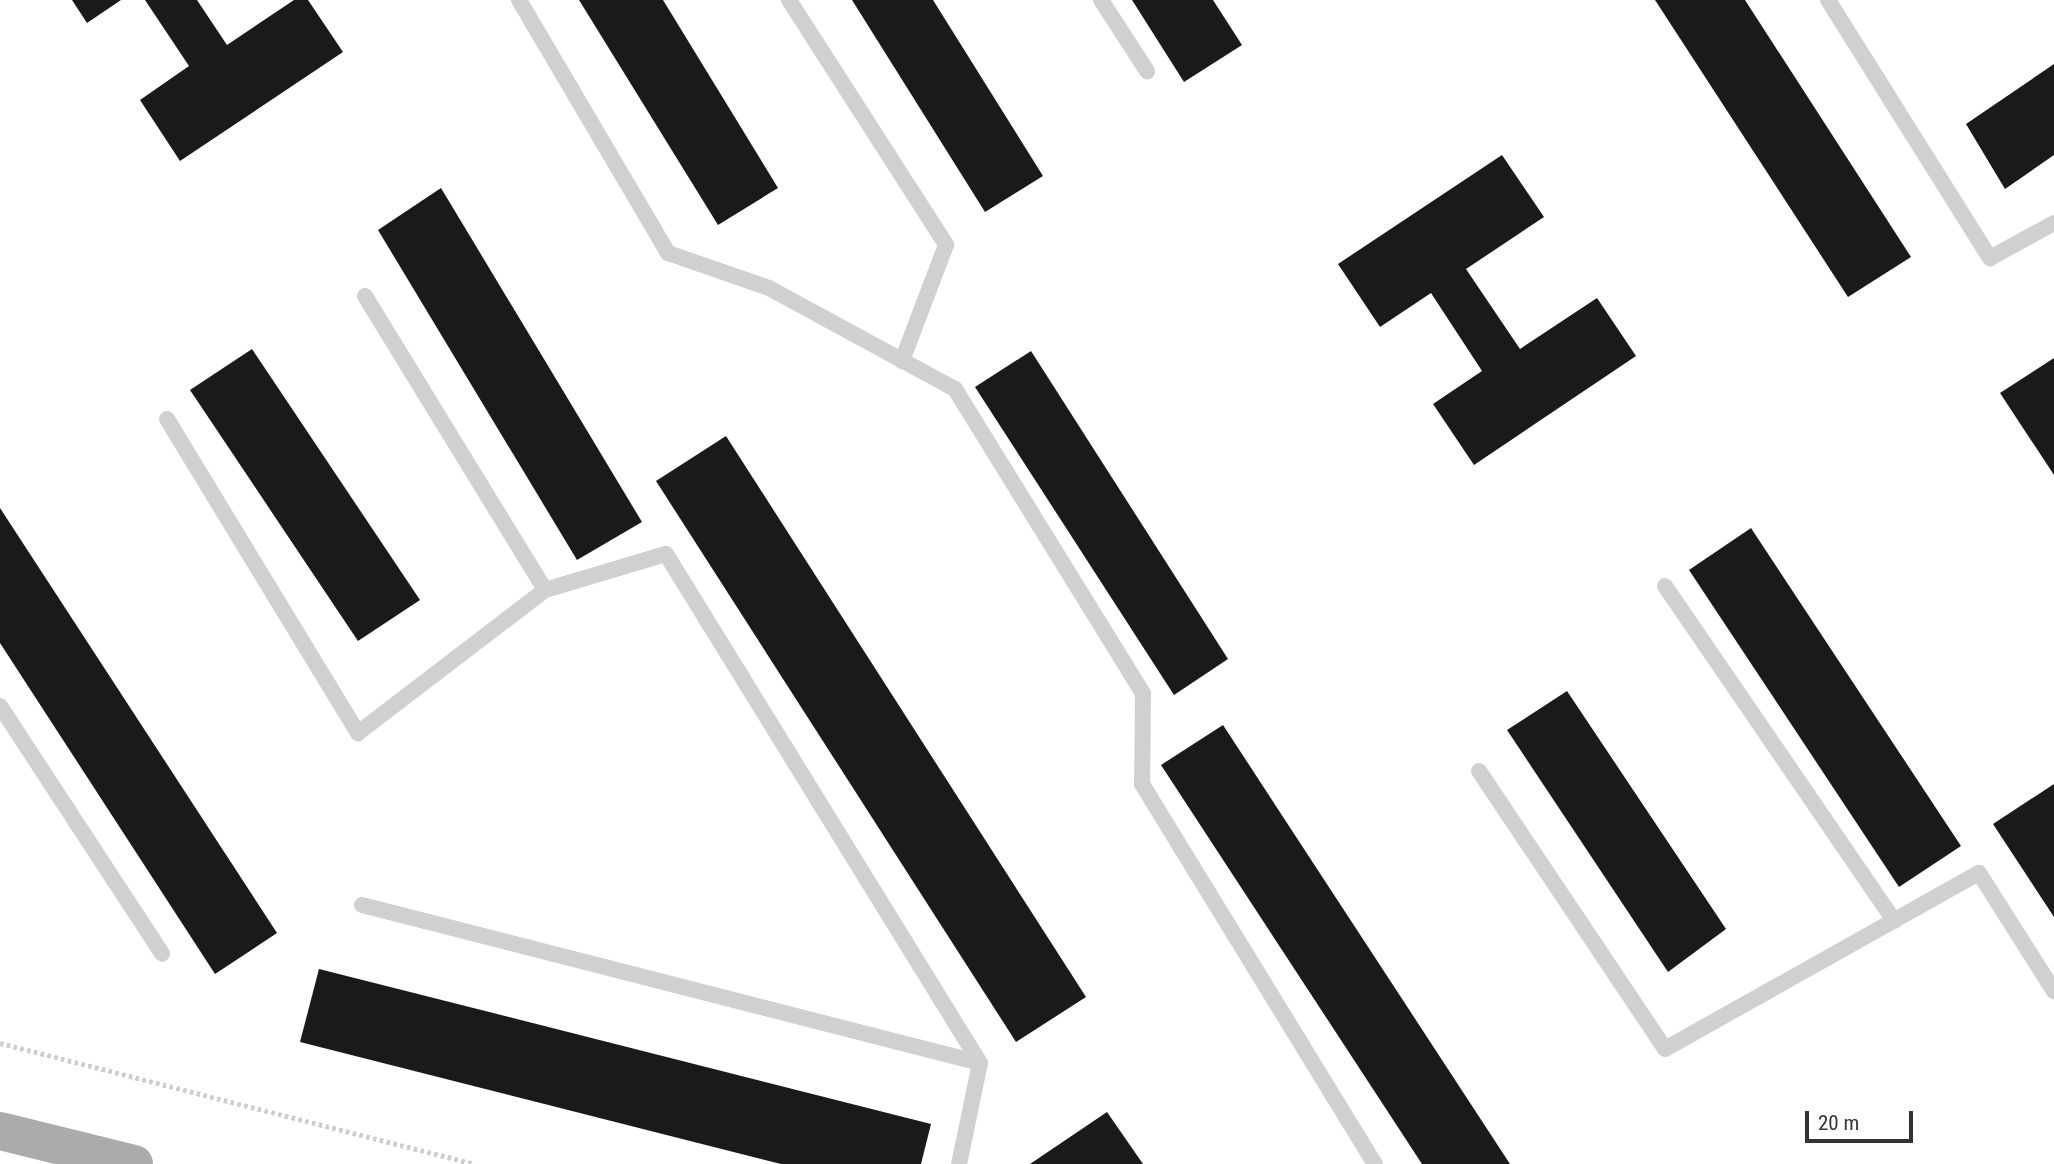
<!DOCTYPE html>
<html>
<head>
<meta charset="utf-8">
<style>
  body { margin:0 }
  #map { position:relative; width:2054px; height:1164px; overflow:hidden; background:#fff; font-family:"Roboto Condensed",sans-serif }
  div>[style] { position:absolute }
  .building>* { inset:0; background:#1a1a1a }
  .path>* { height:4.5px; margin-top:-2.25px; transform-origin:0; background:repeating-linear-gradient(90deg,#cdcdcd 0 3.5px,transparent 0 7px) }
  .service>* { height:16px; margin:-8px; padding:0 8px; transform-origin:8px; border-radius:8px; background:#d0d0d0 }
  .primary>* { height:38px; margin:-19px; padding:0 19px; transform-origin:19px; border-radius:19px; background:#ababab }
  span { translate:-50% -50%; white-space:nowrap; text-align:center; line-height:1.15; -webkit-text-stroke:7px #fff; paint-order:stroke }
  .scale { position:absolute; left:1805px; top:1111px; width:108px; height:32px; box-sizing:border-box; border:4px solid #333; border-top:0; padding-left:9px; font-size:21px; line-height:24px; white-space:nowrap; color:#333; -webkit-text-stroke:5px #fff; paint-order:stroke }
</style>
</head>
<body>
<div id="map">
  <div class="building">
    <div style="clip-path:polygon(72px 0,121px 0,87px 23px)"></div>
    <div style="clip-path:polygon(145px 0,197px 0,227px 45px,294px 0,308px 0,343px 52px,180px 161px,140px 100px,189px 66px)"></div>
    <div style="clip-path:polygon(579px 0,663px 0,778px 188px,718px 225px)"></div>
    <div style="clip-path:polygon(852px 0,933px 0,1043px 176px,985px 212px)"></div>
    <div style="clip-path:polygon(1132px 0,1213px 0,1242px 45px,1184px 82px)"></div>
    <div style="clip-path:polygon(1655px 0,1745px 0,1911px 257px,1848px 297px)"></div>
    <div style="clip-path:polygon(2054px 64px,2054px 155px,2005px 189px,1966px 124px)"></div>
    <div style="clip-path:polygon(1502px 155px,1544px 217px,1466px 269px,1520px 349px,1597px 298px,1636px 356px,1474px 465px,1433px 404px,1482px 371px,1431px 293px,1380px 327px,1338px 264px)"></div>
    <div style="clip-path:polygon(441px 188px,642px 522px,577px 560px,378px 230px)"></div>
    <div style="clip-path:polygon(252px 349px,420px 600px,358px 641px,190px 390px)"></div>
    <div style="clip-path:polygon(1031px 351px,1228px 659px,1174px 695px,975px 387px)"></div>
    <div style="clip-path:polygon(2054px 358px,2054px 475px,2000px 393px)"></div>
    <div style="clip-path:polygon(726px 436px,1086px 997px,1016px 1042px,656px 481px)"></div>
    <div style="clip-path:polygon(0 508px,277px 933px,215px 974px,0 643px)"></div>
    <div style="clip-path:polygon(1751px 528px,1961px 846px,1899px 887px,1689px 570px)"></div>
    <div style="clip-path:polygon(1567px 691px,1726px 929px,1668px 972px,1507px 730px)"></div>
    <div style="clip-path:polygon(1223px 725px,1510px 1164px,1422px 1164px,1161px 765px)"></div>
    <div style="clip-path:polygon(2054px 784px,2054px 917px,1993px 824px)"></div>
    <div style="clip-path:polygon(319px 969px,931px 1124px,921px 1164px,781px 1164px,300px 1042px)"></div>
    <div style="clip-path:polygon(1107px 1112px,1143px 1164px,1030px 1164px)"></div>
  </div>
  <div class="path">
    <div style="left:0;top:1043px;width:490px;rotate:14.3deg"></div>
  </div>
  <div class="service">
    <div style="left:519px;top:0;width:294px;rotate:59.5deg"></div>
    <div style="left:668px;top:253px;width:107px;rotate:19.1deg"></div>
    <div style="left:769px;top:288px;width:212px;rotate:28.5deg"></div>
    <div style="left:955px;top:389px;width:357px;rotate:58.3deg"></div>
    <div style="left:1143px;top:693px;width:91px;rotate:90.6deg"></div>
    <div style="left:1142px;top:784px;width:446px;rotate:58.5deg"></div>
    <div style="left:789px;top:0;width:291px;rotate:57.3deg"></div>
    <div style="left:946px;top:245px;width:124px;rotate:110.8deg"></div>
    <div style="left:1101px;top:0;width:85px;rotate:57.1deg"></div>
    <div style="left:1828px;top:0;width:305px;rotate:57.9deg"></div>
    <div style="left:1990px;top:258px;width:73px;rotate:-28.7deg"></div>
    <div style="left:365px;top:296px;width:345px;rotate:58.5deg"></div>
    <div style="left:167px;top:419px;width:368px;rotate:58.7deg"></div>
    <div style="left:358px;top:733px;width:235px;rotate:-37.4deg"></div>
    <div style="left:545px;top:590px;width:126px;rotate:-16.6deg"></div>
    <div style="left:666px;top:554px;width:598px;rotate:58.33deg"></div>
    <div style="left:1665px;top:586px;width:406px;rotate:55.6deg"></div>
    <div style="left:0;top:706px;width:296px;rotate:56.8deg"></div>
    <div style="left:1479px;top:771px;width:334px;rotate:56.2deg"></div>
    <div style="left:1665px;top:1049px;width:360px;rotate:-29.3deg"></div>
    <div style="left:1979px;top:873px;width:140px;rotate:57.6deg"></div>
    <div style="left:362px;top:905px;width:638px;rotate:14.34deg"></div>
    <div style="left:980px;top:1063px;width:103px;rotate:101.7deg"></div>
  </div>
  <div class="primary">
    <div style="left:0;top:1131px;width:138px;rotate:13.8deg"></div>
  </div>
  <div class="scale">20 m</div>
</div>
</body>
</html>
